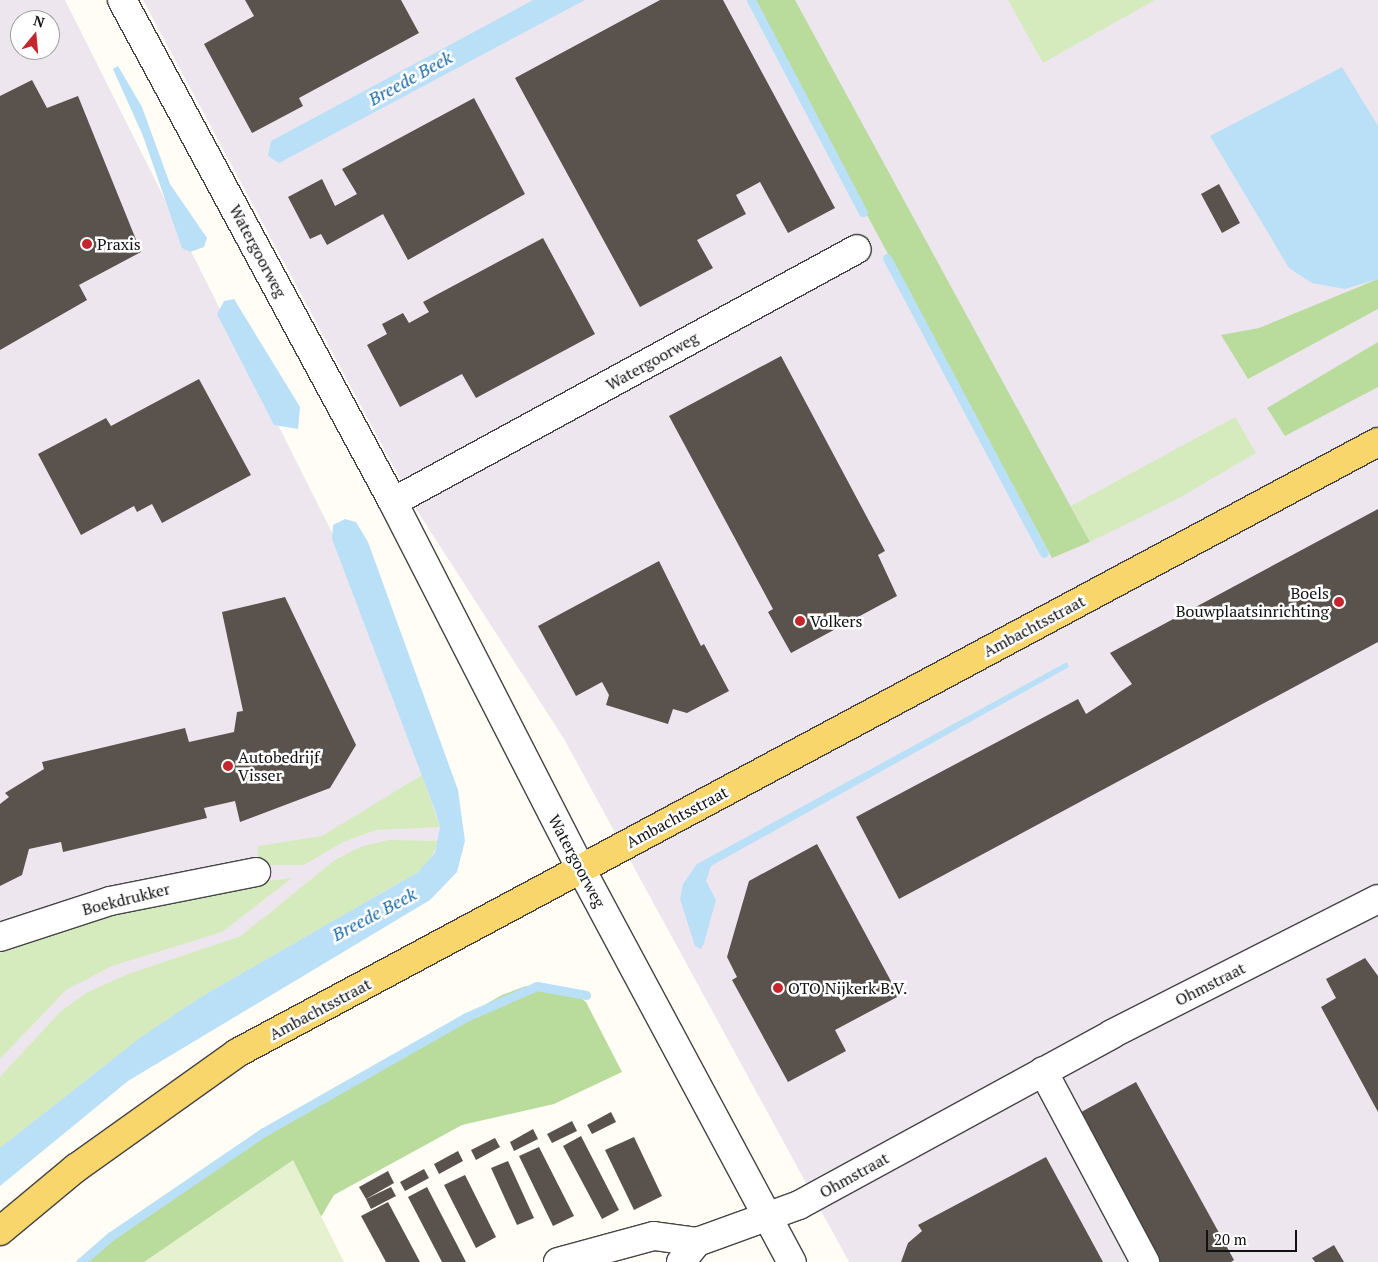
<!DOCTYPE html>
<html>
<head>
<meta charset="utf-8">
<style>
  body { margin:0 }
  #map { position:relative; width:1378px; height:1262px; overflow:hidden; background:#fffdf5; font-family:"PT Serif",serif }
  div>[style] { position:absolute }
  .industrial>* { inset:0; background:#eee6ef }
  .green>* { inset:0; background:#d5ebbd }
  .forest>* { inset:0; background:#b9dc9c }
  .pitch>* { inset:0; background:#e6f2cf }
  .water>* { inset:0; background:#b9e0f7 }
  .stream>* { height:9px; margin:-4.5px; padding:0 4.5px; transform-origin:4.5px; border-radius:4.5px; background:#b9e0f7 }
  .building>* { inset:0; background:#5a524d }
  .roads { filter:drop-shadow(1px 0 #444) drop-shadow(-1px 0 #444) drop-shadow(0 1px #444) drop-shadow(0 -1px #444) }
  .minor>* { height:28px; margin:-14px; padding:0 14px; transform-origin:14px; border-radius:14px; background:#fff }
  .major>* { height:28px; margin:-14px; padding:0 14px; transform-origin:14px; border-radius:14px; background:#f9d66b }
  .dots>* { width:14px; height:14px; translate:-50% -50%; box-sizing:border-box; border:2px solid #fff; border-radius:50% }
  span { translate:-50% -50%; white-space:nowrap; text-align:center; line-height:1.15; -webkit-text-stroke:5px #fff; paint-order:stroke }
  .poi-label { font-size:16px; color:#111 }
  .left { translate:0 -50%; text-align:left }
  .right { translate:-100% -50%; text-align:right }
  .street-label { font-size:16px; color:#111 }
  .water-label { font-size:18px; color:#1768a6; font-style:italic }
  .north { position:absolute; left:10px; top:10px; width:50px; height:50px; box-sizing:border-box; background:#fff; border:1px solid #a0a0a0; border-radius:50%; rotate:17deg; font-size:14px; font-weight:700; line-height:20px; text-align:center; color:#111 }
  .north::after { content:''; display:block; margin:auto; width:18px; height:22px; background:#c4262e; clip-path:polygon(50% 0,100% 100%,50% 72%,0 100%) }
  .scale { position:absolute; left:1206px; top:1230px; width:91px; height:22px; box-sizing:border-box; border:2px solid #111; border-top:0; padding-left:6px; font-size:15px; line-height:18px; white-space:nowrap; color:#111; -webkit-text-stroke:4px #fff; paint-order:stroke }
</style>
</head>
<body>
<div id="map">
  <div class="industrial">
    <div style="clip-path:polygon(evenodd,0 0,65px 0,431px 730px,455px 844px,254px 977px,0 1166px,0 0,20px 20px,50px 20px,50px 50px,20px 50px,20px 20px)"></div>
    <div style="clip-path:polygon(143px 0,1378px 0,1378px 1262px,849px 1262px,564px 739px,418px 512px)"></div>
  </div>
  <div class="green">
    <div style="clip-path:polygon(1008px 0,1155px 0,1043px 63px)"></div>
    <div style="clip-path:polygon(1235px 417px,1256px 453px,1179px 498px,1090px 542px,1071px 506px)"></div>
    <div style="clip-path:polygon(422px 775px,440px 827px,376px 830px,343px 842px,304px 865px,257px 865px,258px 846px,322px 836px)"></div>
    <div style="clip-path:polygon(389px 840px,439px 841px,429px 862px,418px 872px,201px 997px,141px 1037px,0 1148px,0 1077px,60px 1012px,86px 993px,128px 974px,241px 936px,335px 860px,360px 847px)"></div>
    <div style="clip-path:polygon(292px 878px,222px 932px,112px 966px,66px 990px,0 1059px,0 953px,97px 920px,259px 882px)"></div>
  </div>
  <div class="forest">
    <div style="clip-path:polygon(751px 0,795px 0,1090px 542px,1052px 558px)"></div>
    <div style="clip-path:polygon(1378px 279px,1378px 309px,1248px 379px,1221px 335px,1259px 328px)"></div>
    <div style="clip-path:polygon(1378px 342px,1378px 387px,1285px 436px,1267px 408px)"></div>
    <div style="clip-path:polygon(526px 986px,569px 989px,586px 1002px,622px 1072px,554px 1104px,462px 1125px,334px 1195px,318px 1222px,253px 1262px,76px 1262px,192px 1178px,294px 1114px,502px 995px)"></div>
  </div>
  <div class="pitch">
    <div style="clip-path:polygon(293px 1160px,344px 1262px,144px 1262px)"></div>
  </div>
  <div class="water">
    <div style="clip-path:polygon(533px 0,585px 0,279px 163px,268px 156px,271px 141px)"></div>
    <div style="clip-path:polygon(118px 66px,142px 107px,170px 184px,207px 238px,204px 247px,190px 252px,182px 248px,143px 136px,113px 69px)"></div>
    <div style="clip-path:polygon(1342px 67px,1378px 126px,1378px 279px,1345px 289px,1312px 283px,1289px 268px,1210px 136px)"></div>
    <div style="clip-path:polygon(234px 299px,300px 407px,298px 429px,274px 425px,217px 314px,224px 301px)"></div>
    <div style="clip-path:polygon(345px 519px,356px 522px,368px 542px,458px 790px,465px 841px,457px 872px,430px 900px,128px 1081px,0 1186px,0 1148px,141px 1037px,201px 997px,418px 872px,435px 853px,440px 827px,435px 810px,332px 539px,333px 525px)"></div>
    <div style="clip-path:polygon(1067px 662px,1069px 667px,711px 866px,706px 881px,716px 900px,704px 943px,701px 949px,695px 946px,680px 899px,683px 884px,697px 864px)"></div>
  </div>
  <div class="stream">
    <div style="left:751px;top:0;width:240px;rotate:62.2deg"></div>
    <div style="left:887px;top:258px;width:334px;rotate:62deg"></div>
    <div style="left:81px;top:1262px;width:40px;rotate:-41deg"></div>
    <div style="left:111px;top:1236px;width:183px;rotate:-34.3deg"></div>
    <div style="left:262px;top:1133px;width:235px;rotate:-29.6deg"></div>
    <div style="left:466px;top:1017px;width:77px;rotate:-23.6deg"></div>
    <div style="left:537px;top:986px;width:50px;rotate:10.4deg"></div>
  </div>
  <div class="building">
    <div style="clip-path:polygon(245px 0,401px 0,419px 33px,299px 98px,303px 106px,252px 133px,204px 44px,254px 16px)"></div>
    <div style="clip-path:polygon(660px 0,723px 0,835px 208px,788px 233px,760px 182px,736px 195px,746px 214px,697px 240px,713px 268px,640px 307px,515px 78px)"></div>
    <div style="clip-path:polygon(32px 80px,47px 108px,78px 96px,141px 252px,79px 285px,87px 300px,0 350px,0 96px)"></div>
    <div style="clip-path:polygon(474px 98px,525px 194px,408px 260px,383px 214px,327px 245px,321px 234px,310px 239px,288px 197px,322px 179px,335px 206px,357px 194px,342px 169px)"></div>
    <div style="clip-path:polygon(1219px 184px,1240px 223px,1222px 233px,1201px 194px)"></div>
    <div style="clip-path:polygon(543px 238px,595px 334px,476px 398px,462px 374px,400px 407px,367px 345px,387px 334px,382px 324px,403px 313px,409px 323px,429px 312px,423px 302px)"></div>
    <div style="clip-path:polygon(781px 356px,885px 551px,878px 555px,897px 596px,791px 653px,768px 612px,773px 609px,669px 416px)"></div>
    <div style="clip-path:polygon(199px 379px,251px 475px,162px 523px,152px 504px,137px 512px,134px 506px,81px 535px,38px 454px,106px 418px,111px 426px)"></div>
    <div style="clip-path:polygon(1378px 509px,1378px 642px,899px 899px,856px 817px,1078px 699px,1086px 714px,1132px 684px,1110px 653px)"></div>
    <div style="clip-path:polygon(659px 561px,701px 646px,704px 644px,729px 691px,687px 713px,673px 709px,668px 724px,606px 705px,609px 695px,602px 682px,576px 696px,538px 626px)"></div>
    <div style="clip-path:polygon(285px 597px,356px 745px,330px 788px,240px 822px,235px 801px,204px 808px,207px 818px,63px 852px,61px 842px,29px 849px,22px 875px,0 886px,0 804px,9px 797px,5px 793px,44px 769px,42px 762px,185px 728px,189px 742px,234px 732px,237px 712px,243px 711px,222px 612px)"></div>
    <div style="clip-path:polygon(817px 844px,899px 996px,835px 1030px,846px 1051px,788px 1082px,732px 980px,737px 977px,727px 957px,749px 881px)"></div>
    <div style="clip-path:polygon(1365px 958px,1378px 976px,1378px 1112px,1321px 1007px,1336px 998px,1326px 979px)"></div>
    <div style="clip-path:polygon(1136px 1082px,1234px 1260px,1231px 1262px,1154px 1262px,1074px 1116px)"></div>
    <div style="clip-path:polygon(611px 1112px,616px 1122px,592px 1134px,587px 1125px)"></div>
    <div style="clip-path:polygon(572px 1121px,577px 1131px,552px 1143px,547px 1134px)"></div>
    <div style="clip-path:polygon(533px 1129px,538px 1139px,514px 1151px,510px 1142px)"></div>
    <div style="clip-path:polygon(581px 1136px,619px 1210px,602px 1219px,563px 1146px)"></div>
    <div style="clip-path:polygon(634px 1137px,662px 1196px,634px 1210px,605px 1150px)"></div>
    <div style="clip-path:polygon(495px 1138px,500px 1147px,476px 1160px,471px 1150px)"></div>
    <div style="clip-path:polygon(539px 1147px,574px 1216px,553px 1226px,519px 1156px)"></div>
    <div style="clip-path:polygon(458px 1151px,463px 1161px,439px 1174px,434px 1164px)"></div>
    <div style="clip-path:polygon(1046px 1157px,1103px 1262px,901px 1262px,908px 1243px,922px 1231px,918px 1225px)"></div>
    <div style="clip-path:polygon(508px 1161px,534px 1218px,517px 1225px,491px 1168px)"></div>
    <div style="clip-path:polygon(424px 1169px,429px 1178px,405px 1191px,400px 1182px)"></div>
    <div style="clip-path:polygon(388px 1171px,394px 1183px,366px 1199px,359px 1187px)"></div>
    <div style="clip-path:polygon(465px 1175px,496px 1237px,476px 1248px,444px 1185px)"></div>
    <div style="clip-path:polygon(391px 1187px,396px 1196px,371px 1209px,366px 1199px)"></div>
    <div style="clip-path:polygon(427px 1187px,466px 1262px,442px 1262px,408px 1197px)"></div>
    <div style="clip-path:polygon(388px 1202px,420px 1262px,386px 1262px,361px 1216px)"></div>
    <div style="clip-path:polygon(1334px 1245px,1344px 1262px,1315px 1262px,1312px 1258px)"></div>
  </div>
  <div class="roads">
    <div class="minor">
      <div style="left:122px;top:0;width:570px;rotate:61.64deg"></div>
      <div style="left:393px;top:502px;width:412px;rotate:62.9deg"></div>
      <div style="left:581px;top:869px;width:446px;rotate:61.8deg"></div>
      <div style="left:393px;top:502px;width:528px;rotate:-28.6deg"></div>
      <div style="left:0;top:937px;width:116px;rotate:-18.1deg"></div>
      <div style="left:110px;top:901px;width:149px;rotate:-11.2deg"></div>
      <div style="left:1043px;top:1071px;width:217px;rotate:61.9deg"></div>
      <div style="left:558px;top:1262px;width:99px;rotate:-15.2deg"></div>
      <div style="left:654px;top:1236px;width:43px;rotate:7.9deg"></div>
      <div style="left:681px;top:1262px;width:26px;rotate:-51deg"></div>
      <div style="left:697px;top:1242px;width:109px;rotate:-19.9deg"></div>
      <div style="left:799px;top:1205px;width:357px;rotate:-28.6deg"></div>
      <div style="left:1112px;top:1034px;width:298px;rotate:-26.9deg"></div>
    </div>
    <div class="major">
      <div style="left:0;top:1231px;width:99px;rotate:-39.7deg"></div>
      <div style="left:76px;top:1168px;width:198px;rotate:-35.5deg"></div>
      <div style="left:237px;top:1053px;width:1294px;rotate:-28.17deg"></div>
    </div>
  </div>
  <div class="dots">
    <div style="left:87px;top:244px;background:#c4262e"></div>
    <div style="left:1339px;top:602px;background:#c4262e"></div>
    <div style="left:800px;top:621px;background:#c4262e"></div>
    <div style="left:228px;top:766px;background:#c4262e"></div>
    <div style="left:778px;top:988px;background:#c4262e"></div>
  </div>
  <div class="poi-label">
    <span class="left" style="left:97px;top:244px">Praxis</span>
    <span class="right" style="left:1329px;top:602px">Boels<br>Bouwplaatsinrichting</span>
    <span class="left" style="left:810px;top:621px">Volkers</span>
    <span class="left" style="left:238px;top:766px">Autobedrijf<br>Visser</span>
    <span class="left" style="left:788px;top:988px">OTO Nijkerk B.V.</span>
  </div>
  <div class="street-label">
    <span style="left:258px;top:251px;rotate:62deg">Watergoorweg</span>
    <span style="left:652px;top:361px;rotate:-29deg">Watergoorweg</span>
    <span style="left:1034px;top:626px;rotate:-28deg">Ambachtsstraat</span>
    <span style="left:677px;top:817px;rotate:-28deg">Ambachtsstraat</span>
    <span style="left:577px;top:861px;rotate:62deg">Watergoorweg</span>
    <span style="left:126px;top:899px;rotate:-14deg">Boekdrukker</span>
    <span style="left:1210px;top:984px;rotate:-27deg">Ohmstraat</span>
    <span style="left:320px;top:1009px;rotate:-28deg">Ambachtsstraat</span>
    <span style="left:854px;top:1175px;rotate:-29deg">Ohmstraat</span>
  </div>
  <div class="water-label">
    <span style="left:410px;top:78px;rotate:-29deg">Breede Beek</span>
    <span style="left:374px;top:914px;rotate:-28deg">Breede Beek</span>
  </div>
  <div class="north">N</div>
  <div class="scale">20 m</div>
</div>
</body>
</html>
